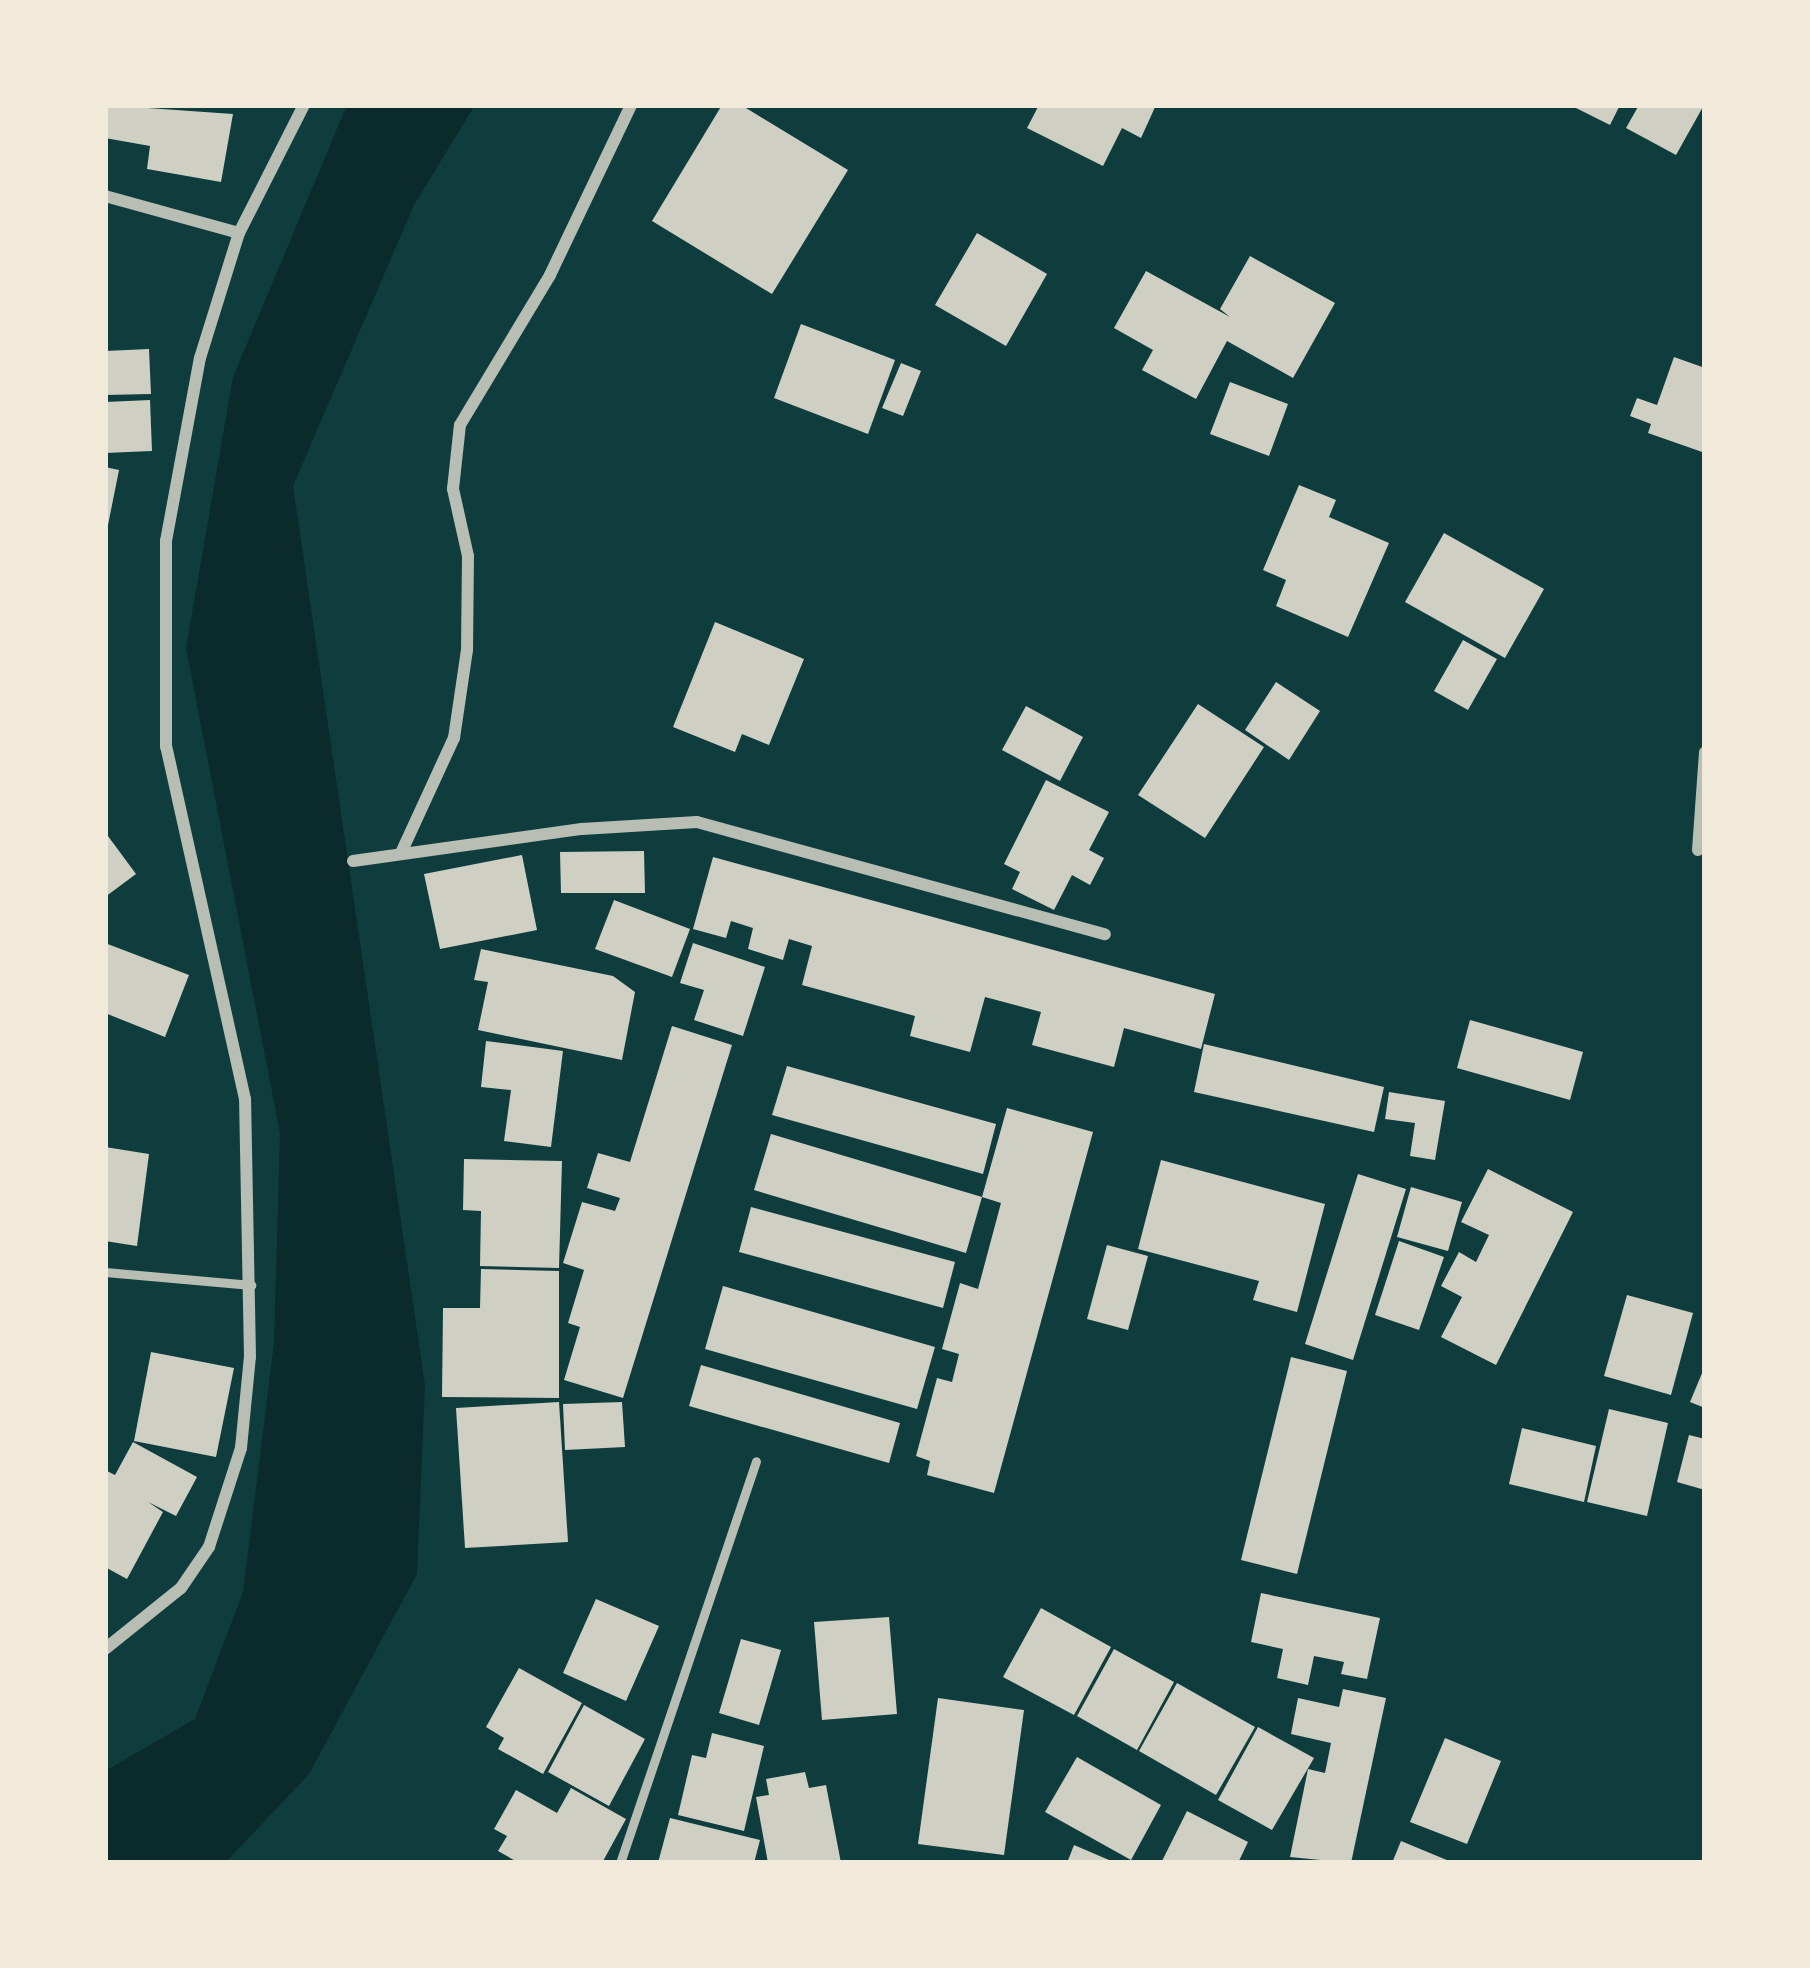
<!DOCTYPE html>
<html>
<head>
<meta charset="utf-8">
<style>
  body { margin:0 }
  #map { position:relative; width:1810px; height:1968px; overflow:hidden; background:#0f3d3e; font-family:"Alegreya Sans",sans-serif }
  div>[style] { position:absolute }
  .water>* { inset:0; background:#0a2a2b }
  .building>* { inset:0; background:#cfcfc3 }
  .service>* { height:9px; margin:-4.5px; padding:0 4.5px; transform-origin:4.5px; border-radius:4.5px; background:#b8beb3 }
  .minor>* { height:12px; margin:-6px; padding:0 6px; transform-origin:6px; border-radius:6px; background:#b8beb3 }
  span { translate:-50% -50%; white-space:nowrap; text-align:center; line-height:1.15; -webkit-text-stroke:12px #f1e9da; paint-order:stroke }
  .frame { position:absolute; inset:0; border:108px solid #f1e9da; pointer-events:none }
</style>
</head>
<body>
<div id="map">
  <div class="water">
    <div style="clip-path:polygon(347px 105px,475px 105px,414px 205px,293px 486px,425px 1385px,417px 1574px,309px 1774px,225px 1863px,105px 1863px,105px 1771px,195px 1719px,243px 1592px,274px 1343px,280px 1133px,186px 648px,233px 377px)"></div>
  </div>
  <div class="building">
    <div style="clip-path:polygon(105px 105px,233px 114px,221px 182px,147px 169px,150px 146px,105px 138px)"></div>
    <div style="clip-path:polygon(722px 105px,741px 105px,848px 170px,772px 294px,652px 221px)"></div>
    <div style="clip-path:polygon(1039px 105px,1156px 105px,1141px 138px,1122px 128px,1103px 166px,1027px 128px)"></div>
    <div style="clip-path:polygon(1570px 105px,1620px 105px,1610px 125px)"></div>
    <div style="clip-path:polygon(1639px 105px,1704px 105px,1676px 155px,1626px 128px)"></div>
    <div style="clip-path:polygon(977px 233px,1047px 274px,1006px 346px,935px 305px)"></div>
    <div style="clip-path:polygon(1250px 256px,1335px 303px,1293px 378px,1227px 341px,1196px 399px,1142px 370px,1153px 350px,1114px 328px,1146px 271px,1230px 317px,1220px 309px)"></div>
    <div style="clip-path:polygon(801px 324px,895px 360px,868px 434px,774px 398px)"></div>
    <div style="clip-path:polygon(149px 349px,151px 394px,105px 395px,105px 351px)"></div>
    <div style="clip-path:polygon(1674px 357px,1705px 368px,1705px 453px,1648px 433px,1651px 424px,1630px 416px,1637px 398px,1657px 405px)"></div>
    <div style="clip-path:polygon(901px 363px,921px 371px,903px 416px,882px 408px)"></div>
    <div style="clip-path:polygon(1230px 382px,1288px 404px,1269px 456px,1210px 434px)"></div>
    <div style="clip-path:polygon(150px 400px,152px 451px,105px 453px,105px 402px)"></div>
    <div style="clip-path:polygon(105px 467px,119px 470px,107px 530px,105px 530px)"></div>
    <div style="clip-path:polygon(1299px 485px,1336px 500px,1329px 517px,1389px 543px,1348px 637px,1276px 606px,1286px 580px,1263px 570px)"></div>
    <div style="clip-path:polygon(1444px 533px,1544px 589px,1505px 658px,1405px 602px)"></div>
    <div style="clip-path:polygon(715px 622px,804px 659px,769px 745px,742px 734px,735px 752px,673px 727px)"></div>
    <div style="clip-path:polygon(1463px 640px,1497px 659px,1468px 710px,1434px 691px)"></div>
    <div style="clip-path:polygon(1276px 682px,1320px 711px,1289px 760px,1245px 730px)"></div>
    <div style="clip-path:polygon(1198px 704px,1264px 747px,1205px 838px,1138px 795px)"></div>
    <div style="clip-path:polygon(1026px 706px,1083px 737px,1060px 781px,1002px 750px)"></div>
    <div style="clip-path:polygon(1046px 780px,1109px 812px,1089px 850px,1104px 858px,1090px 885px,1072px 875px,1054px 910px,1012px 889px,1020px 872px,1004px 864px)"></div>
    <div style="clip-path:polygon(105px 832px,136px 874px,105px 897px)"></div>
    <div style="clip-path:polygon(644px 851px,645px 893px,561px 893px,560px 852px)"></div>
    <div style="clip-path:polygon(522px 855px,537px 930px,440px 949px,424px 874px)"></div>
    <div style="clip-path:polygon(713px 857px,1215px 994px,1201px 1049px,1124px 1028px,1114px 1067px,1032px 1045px,1041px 1012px,985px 997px,970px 1052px,910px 1036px,915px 1016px,802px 985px,812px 946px,789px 939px,783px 960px,748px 949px,753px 928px,731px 921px,726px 938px,693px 929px)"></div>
    <div style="clip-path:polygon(614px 900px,690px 929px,672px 977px,595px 949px)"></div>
    <div style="clip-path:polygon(105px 943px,189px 975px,165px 1037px,105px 1013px)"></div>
    <div style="clip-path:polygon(693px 943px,765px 967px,743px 1036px,694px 1020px,704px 990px,680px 983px)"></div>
    <div style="clip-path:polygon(481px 949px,613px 976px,635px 992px,622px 1060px,478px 1030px,488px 982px,474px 980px)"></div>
    <div style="clip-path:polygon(1470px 1020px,1583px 1052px,1570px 1100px,1457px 1068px)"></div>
    <div style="clip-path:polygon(672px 1026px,732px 1045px,623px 1398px,564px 1380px,580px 1327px,568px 1323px,584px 1270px,563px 1263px,582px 1202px,615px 1211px,620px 1198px,587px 1188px,598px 1153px,630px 1162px)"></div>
    <div style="clip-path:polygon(486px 1041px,563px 1051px,551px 1147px,504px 1141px,511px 1090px,481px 1087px)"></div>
    <div style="clip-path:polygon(1204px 1044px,1384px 1087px,1374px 1132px,1194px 1092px)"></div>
    <div style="clip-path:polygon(787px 1066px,996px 1124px,983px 1174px,772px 1115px)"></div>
    <div style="clip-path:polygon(1389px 1092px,1445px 1101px,1435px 1160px,1410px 1156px,1415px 1123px,1385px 1119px)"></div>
    <div style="clip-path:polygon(1007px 1108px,1093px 1132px,994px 1493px,927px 1475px,930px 1461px,916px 1456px,937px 1378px,952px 1382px,959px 1354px,942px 1349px,960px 1283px,978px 1289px,1001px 1203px,982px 1197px)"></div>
    <div style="clip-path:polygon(771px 1134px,982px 1197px,966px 1253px,754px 1190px)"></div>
    <div style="clip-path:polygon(105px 1147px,149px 1154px,137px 1246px,105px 1241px)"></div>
    <div style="clip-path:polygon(464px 1159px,562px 1161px,559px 1268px,480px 1266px,481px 1211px,463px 1210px)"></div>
    <div style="clip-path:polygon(1161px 1160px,1325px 1204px,1297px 1312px,1253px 1300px,1259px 1281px,1138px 1249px)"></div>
    <div style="clip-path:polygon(1488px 1169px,1573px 1212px,1496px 1365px,1441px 1337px,1462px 1297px,1441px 1286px,1459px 1252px,1476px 1262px,1489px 1235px,1461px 1222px)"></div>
    <div style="clip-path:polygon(1358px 1174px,1406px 1189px,1353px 1360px,1305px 1344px)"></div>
    <div style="clip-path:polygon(1411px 1187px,1462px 1202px,1448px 1251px,1397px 1237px)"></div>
    <div style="clip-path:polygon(751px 1207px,955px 1262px,943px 1308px,739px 1252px)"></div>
    <div style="clip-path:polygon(1399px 1241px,1444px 1257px,1419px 1330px,1375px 1315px)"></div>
    <div style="clip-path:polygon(1107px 1245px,1148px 1256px,1128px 1330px,1087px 1319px)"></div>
    <div style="clip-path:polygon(481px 1269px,559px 1271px,559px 1398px,442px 1397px,443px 1308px,480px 1308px)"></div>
    <div style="clip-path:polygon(723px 1286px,935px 1347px,917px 1409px,705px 1349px)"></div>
    <div style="clip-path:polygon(1627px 1295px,1693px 1313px,1671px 1395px,1604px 1376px)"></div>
    <div style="clip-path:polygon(151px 1352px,234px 1368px,216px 1457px,134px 1441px)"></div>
    <div style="clip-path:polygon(1291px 1357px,1347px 1371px,1297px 1574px,1241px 1560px)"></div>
    <div style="clip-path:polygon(701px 1365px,900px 1423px,889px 1463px,689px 1406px)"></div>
    <div style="clip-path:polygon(1705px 1366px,1705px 1408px,1690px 1402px)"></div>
    <div style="clip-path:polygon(559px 1402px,568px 1542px,465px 1548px,456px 1408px)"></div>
    <div style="clip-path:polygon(622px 1402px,625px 1447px,565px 1450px,563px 1404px)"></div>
    <div style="clip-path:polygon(1609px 1409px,1668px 1423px,1647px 1516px,1587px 1502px)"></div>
    <div style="clip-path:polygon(1522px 1428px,1596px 1446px,1584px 1502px,1509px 1484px)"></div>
    <div style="clip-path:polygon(1689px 1435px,1705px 1439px,1705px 1490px,1677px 1482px)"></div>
    <div style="clip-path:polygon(133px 1442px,197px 1477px,176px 1516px,148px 1502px,163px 1512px,127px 1579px,105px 1567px,105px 1470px,115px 1475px)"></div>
    <div style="clip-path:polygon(1261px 1593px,1380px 1618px,1367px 1679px,1341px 1674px,1344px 1662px,1314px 1656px,1308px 1685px,1277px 1678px,1283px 1649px,1251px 1642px)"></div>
    <div style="clip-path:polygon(596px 1599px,659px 1626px,626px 1701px,563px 1673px)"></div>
    <div style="clip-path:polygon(1041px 1608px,1111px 1647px,1074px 1715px,1003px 1677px)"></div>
    <div style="clip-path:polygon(889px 1617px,897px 1714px,822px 1720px,814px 1622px)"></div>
    <div style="clip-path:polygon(741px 1639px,781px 1650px,759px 1725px,719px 1713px)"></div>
    <div style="clip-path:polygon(1114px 1649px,1174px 1682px,1137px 1750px,1077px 1716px)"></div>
    <div style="clip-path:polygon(519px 1668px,582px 1703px,543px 1774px,498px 1749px,504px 1738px,486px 1727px)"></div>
    <div style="clip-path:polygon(1177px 1683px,1255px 1727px,1216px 1795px,1139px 1751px)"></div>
    <div style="clip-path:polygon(1343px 1689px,1386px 1698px,1351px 1863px,1290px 1857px,1308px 1769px,1325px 1773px,1331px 1743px,1291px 1734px,1298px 1698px,1339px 1707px)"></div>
    <div style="clip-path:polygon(938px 1698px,1024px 1710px,1004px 1855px,918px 1844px)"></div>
    <div style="clip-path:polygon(584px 1705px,645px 1739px,609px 1806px,548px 1772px)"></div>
    <div style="clip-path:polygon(1258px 1727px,1314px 1758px,1272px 1830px,1218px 1800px)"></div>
    <div style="clip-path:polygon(712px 1733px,764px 1746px,744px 1831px,678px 1815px,692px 1755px,706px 1758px)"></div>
    <div style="clip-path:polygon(1445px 1738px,1501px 1761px,1467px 1844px,1410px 1822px)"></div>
    <div style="clip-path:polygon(1077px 1757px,1161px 1805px,1131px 1860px,1045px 1812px)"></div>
    <div style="clip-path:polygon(805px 1772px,809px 1788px,826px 1785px,841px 1863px,768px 1863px,756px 1797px,769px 1795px,766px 1779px)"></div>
    <div style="clip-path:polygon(571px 1788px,626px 1819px,602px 1863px,519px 1863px,498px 1851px,507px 1836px,494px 1829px,516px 1790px,557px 1813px)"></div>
    <div style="clip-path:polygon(1187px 1811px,1248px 1842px,1238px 1863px,1161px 1863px)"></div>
    <div style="clip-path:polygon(670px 1818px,760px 1840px,754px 1863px,658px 1863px)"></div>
    <div style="clip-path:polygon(1401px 1841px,1454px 1863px,1392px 1863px)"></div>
    <div style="clip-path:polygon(1074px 1845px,1116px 1863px,1067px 1863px)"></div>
  </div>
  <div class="service">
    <div style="left:105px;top:1272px;width:147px;rotate:5.1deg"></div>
    <div style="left:620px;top:1863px;width:424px;rotate:-71.3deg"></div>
  </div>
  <div class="minor">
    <div style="left:105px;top:196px;width:139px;rotate:15.4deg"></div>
    <div style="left:1698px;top:850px;width:98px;rotate:-85.9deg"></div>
    <div style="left:401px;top:853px;width:127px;rotate:-65.3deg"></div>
    <div style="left:454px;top:738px;width:89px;rotate:-81.6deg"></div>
    <div style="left:467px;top:650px;width:94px;rotate:-89.4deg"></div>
    <div style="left:468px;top:556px;width:69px;rotate:-102.6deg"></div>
    <div style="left:453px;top:489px;width:64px;rotate:-83.8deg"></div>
    <div style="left:460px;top:425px;width:175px;rotate:-59deg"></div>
    <div style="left:550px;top:275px;width:188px;rotate:-64.5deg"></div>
    <div style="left:353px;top:861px;width:231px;rotate:-8deg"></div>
    <div style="left:582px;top:829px;width:115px;rotate:-3.5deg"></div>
    <div style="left:697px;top:822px;width:423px;rotate:15.4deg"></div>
    <div style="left:105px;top:1649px;width:97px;rotate:-38.8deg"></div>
    <div style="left:181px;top:1588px;width:50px;rotate:-55.7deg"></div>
    <div style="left:209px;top:1547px;width:104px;rotate:-72.1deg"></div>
    <div style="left:241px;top:1448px;width:91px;rotate:-84.4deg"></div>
    <div style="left:250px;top:1357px;width:258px;rotate:-91.1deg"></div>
    <div style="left:245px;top:1099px;width:361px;rotate:-102.6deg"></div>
    <div style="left:166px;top:747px;width:206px;rotate:-90deg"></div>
    <div style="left:166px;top:541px;width:186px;rotate:-79.5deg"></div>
    <div style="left:200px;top:358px;width:131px;rotate:-72.7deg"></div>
    <div style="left:239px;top:233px;width:144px;rotate:-63.1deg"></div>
  </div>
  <div class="frame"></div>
</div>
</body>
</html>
